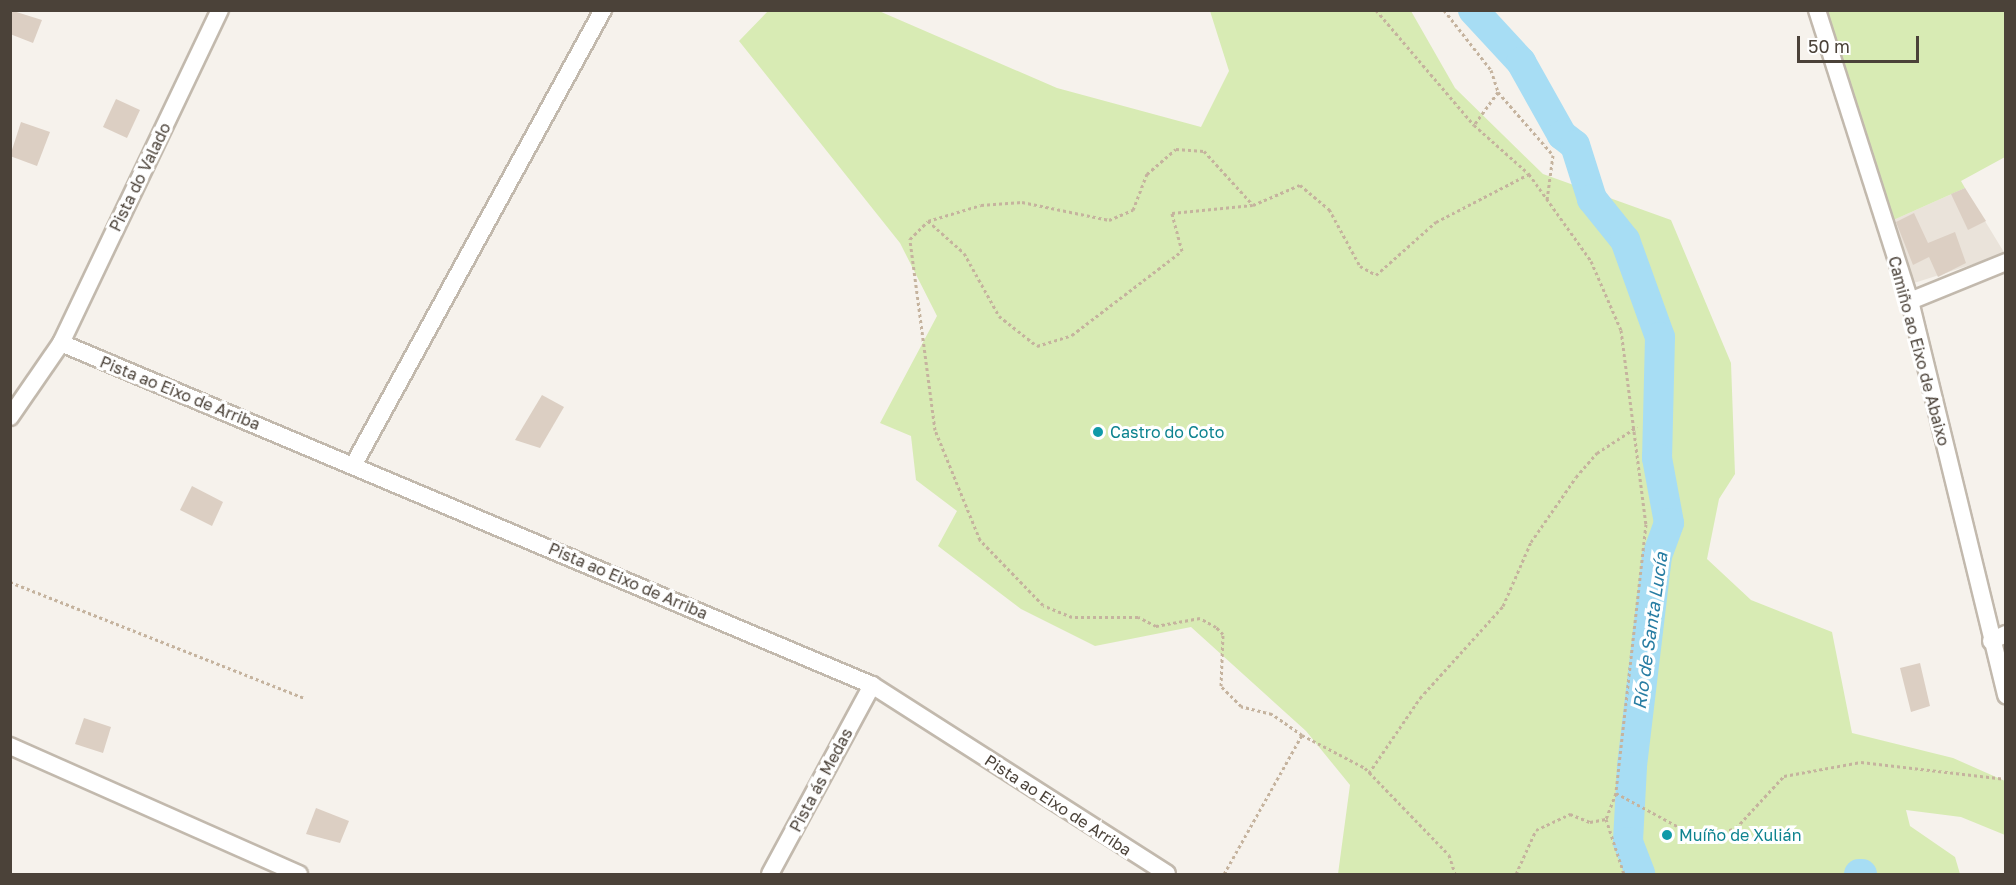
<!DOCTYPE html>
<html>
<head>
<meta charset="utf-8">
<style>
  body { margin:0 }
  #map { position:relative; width:2016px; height:885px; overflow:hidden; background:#f6f2ec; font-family:"Golos Text",sans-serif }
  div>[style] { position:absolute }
  .residential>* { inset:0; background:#eae3da }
  .green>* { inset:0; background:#d8ebb4 }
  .river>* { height:30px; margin:-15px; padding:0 15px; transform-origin:15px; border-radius:15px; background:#a7ddf4 }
  .building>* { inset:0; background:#dccfc3 }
  .path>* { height:3px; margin-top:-1.5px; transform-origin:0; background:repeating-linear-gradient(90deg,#c5b39e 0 3px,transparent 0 6px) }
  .roads { filter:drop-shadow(2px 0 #c2b9ad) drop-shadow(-2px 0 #c2b9ad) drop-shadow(0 2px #c2b9ad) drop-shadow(0 -2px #c2b9ad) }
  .street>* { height:16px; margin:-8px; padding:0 8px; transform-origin:8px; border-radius:8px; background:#fff }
  .dots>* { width:16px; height:16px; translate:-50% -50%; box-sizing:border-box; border:3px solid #fff; border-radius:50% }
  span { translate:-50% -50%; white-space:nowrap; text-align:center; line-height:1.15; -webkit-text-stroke:6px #fff; paint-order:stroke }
  .street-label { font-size:16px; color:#4b4239 }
  .culture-label { font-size:16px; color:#0d838f }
  .left { translate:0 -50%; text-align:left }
  .water-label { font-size:18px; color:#287da3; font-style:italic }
  .frame { position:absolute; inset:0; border:12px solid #4b4239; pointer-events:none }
  .scale { position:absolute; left:1797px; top:36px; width:122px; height:27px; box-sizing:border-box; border:3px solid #4b4239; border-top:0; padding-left:8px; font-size:18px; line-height:21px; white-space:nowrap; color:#4b4239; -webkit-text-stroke:4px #fff; paint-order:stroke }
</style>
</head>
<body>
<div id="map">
  <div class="residential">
    <div style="clip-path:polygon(1965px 188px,2005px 254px,1914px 283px,1889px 222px)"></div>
  </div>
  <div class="green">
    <div style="clip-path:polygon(768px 11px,879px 11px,1057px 88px,1201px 127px,1229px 71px,1210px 11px,1411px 11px,1455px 88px,1543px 174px,1671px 220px,1731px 363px,1735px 474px,1719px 499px,1707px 559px,1751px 600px,1832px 632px,1852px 733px,1953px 758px,2005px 781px,2005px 835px,1961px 817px,1906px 810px,1910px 826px,1955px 857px,1960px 874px,1338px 874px,1350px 785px,1306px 731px,1191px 627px,1095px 646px,1021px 609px,938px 546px,957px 511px,916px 480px,911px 436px,880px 423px,937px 316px,900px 243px,739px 41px)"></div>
    <div style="clip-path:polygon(1825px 11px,2005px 11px,2005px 157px,1961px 181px,1965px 188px,1889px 222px)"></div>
  </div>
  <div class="river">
    <div style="left:1473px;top:10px;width:71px;rotate:47.3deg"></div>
    <div style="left:1521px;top:62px;width:84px;rotate:60.7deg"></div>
    <div style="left:1562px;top:135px;width:16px;rotate:38deg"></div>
    <div style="left:1575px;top:145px;width:57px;rotate:72.5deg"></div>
    <div style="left:1592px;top:199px;width:53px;rotate:51.2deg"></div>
    <div style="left:1625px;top:240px;width:103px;rotate:70.2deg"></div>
    <div style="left:1660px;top:337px;width:121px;rotate:91.4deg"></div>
    <div style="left:1657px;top:458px;width:66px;rotate:79.5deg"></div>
    <div style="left:1669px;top:523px;width:35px;rotate:110deg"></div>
    <div style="left:1657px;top:556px;width:212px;rotate:96.8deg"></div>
    <div style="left:1632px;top:767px;width:75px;rotate:93.1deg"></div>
    <div style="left:1628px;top:842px;width:34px;rotate:69deg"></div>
    <div style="left:1859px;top:874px;width:3px"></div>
  </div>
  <div class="building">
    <div style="clip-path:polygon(10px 10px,42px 20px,33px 43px,10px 34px)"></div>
    <div style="clip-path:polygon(116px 99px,140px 110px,127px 138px,103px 127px)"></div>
    <div style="clip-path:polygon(21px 122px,50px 132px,37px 166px,10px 156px)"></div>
    <div style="clip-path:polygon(1965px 188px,1986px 221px,1968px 230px,1951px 194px)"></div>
    <div style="clip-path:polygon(1914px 213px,1928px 243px,1955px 232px,1966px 263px,1938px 277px,1929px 257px,1913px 265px,1896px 222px)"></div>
    <div style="clip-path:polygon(542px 395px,564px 407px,540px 448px,515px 440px)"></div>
    <div style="clip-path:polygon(192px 486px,223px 502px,212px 526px,180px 510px)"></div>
    <div style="clip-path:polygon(1920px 663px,1930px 706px,1911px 712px,1900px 668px)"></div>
    <div style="clip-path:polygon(84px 718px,111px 727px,103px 753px,75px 744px)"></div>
    <div style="clip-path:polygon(316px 808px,349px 821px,340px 843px,306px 834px)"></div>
  </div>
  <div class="path">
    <div style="left:1376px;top:10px;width:151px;rotate:49.6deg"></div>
    <div style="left:1474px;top:125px;width:74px;rotate:41.7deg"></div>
    <div style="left:1529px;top:174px;width:107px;rotate:54.5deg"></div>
    <div style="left:1591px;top:261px;width:75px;rotate:66.5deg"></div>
    <div style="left:1621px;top:330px;width:196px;rotate:82.7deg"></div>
    <div style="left:1646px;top:524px;width:271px;rotate:96.4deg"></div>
    <div style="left:1616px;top:793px;width:28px;rotate:111deg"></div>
    <div style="left:1606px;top:819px;width:58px;rotate:71.9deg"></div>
    <div style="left:1444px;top:10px;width:76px;rotate:51.9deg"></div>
    <div style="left:1491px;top:70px;width:23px;rotate:72deg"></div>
    <div style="left:1498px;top:92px;width:41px;rotate:126deg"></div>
    <div style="left:1498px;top:92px;width:84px;rotate:48.9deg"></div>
    <div style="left:1553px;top:155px;width:45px;rotate:97.6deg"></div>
    <div style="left:928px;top:221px;width:48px;rotate:41.6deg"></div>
    <div style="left:964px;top:253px;width:72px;rotate:60.9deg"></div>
    <div style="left:999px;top:316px;width:48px;rotate:38.3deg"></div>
    <div style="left:1037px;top:346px;width:37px;rotate:-17deg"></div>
    <div style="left:1072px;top:335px;width:138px;rotate:-37.4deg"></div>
    <div style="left:1182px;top:251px;width:39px;rotate:-105deg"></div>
    <div style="left:1172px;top:213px;width:81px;rotate:-5.6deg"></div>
    <div style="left:10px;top:582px;width:316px;rotate:21.5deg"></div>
    <div style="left:1302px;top:735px;width:71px;rotate:27.6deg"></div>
    <div style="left:1365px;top:768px;width:121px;rotate:46deg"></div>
    <div style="left:1449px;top:855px;width:20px;rotate:72deg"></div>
    <div style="left:1369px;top:773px;width:91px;rotate:-55.8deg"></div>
    <div style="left:1420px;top:698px;width:124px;rotate:-47.9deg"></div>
    <div style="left:1503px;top:606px;width:70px;rotate:-66.4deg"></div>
    <div style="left:1531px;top:542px;width:79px;rotate:-55.3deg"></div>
    <div style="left:1576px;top:477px;width:32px;rotate:-49deg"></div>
    <div style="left:1597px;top:453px;width:48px;rotate:-33deg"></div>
    <div style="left:1616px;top:793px;width:82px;rotate:28.4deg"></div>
    <div style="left:1688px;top:832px;width:24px;rotate:7deg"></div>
    <div style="left:1712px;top:835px;width:25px;rotate:-16deg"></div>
    <div style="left:1736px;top:828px;width:71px;rotate:-47.3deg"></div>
    <div style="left:1784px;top:776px;width:78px;rotate:-10.3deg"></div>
    <div style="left:1861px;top:762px;width:146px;rotate:6.7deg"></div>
    <div style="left:1224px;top:874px;width:159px;rotate:-60.7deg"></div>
    <div style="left:1302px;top:735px;width:37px;rotate:-145deg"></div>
    <div style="left:1272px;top:714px;width:32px;rotate:-166deg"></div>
    <div style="left:1241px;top:706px;width:28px;rotate:-135deg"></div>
    <div style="left:1221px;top:686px;width:52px;rotate:-87.8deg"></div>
    <div style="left:1223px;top:634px;width:10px;rotate:-135deg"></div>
    <div style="left:1216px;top:627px;width:18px;rotate:-151deg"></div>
    <div style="left:1200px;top:618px;width:45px;rotate:169.7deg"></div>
    <div style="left:1156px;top:626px;width:20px;rotate:-153deg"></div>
    <div style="left:1138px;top:617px;width:66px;rotate:180deg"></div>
    <div style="left:1072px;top:617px;width:31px;rotate:-158deg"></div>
    <div style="left:1043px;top:605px;width:91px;rotate:-134.1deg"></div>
    <div style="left:980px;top:540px;width:119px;rotate:-112.2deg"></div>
    <div style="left:935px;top:430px;width:193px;rotate:-97.5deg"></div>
    <div style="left:910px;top:239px;width:25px;rotate:-45deg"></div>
    <div style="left:928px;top:221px;width:55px;rotate:-16.8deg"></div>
    <div style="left:981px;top:205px;width:41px;rotate:-4.2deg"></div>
    <div style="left:1022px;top:202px;width:89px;rotate:11.7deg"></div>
    <div style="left:1109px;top:220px;width:26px;rotate:-23deg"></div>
    <div style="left:1133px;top:210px;width:39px;rotate:-69deg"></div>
    <div style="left:1147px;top:174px;width:38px;rotate:-41deg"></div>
    <div style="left:1176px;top:149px;width:28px;rotate:4deg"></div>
    <div style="left:1204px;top:151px;width:73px;rotate:47.8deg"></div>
    <div style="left:1253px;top:205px;width:51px;rotate:-23.1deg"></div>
    <div style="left:1300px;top:185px;width:38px;rotate:40deg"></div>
    <div style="left:1329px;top:209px;width:65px;rotate:61.5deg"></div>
    <div style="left:1360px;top:266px;width:18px;rotate:29deg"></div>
    <div style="left:1376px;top:275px;width:80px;rotate:-41.5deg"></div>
    <div style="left:1436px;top:222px;width:105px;rotate:-27.3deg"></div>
    <div style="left:1516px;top:874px;width:48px;rotate:-65.6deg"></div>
    <div style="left:1536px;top:830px;width:38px;rotate:-25deg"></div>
    <div style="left:1570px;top:814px;width:22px;rotate:22deg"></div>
    <div style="left:1590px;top:822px;width:16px;rotate:-11deg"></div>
  </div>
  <div class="roads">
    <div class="street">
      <div style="left:1817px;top:10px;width:305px;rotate:72.3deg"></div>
      <div style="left:1910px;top:301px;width:406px;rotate:76.3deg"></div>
      <div style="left:1910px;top:301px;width:104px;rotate:-22.1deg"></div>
      <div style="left:61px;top:343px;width:880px;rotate:22.87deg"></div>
      <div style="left:872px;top:685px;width:350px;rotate:32.6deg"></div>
      <div style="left:10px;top:417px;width:90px;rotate:-55.4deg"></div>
      <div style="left:61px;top:343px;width:369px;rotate:-64.5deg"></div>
      <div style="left:354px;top:464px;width:518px;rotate:-61.26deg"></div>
      <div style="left:1991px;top:641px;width:17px;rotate:-25deg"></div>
      <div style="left:10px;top:746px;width:316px;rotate:23.9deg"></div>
      <div style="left:770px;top:874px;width:215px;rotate:-61.6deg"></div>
    </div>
  </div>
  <div class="dots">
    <div style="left:1098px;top:432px;background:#0f9aa8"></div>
    <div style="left:1667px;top:835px;background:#0f9aa8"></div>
  </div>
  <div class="street-label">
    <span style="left:140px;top:177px;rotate:-64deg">Pista do Valado</span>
    <span style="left:1919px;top:351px;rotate:75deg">Camiño ao Eixo de Abaixo</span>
    <span style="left:180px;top:393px;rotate:22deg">Pista ao Eixo de Arriba</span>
    <span style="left:628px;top:581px;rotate:23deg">Pista ao Eixo de Arriba</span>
    <span style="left:821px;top:780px;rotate:-62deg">Pista ás Medas</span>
    <span style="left:1058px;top:805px;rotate:33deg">Pista ao Eixo de Arriba</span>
  </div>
  <div class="culture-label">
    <span class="left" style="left:1110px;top:432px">Castro do Coto</span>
    <span class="left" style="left:1679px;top:835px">Muíño de Xulián</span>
  </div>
  <div class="water-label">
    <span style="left:1650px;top:631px;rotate:-82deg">Río de Santa Lucía</span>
  </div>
  <div class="frame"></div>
  <div class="scale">50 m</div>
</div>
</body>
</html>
